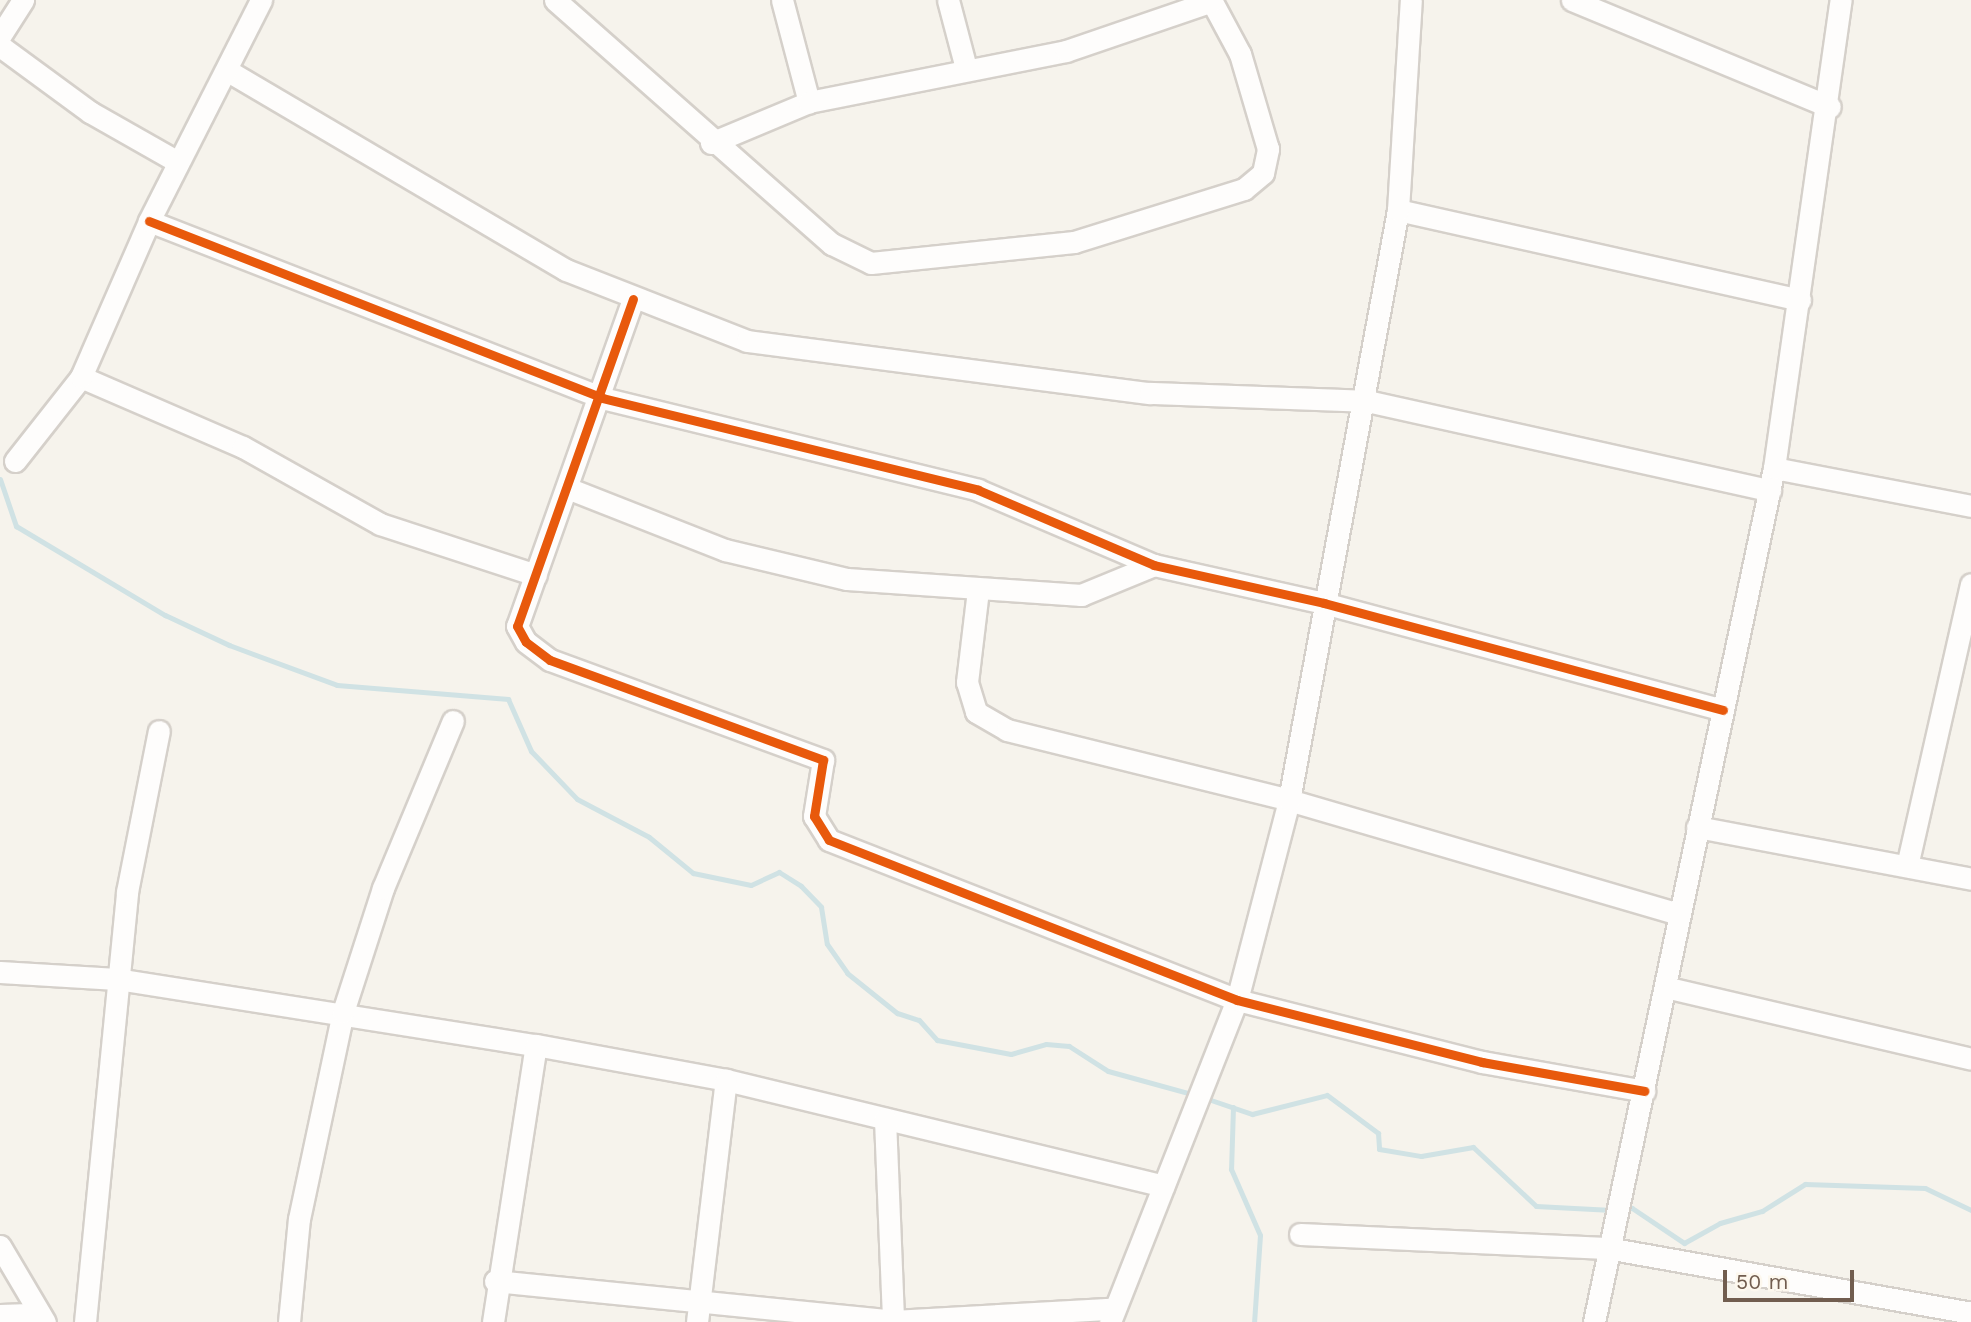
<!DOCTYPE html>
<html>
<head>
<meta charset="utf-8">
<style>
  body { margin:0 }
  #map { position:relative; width:1971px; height:1322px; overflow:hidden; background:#f6f3ec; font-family:"Work Sans",sans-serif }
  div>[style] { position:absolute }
  .stream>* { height:5px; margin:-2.5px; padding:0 2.5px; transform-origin:2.5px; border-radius:2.5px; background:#d0e2e4 }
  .roads { filter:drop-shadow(2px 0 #d5d0ca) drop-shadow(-2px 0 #d5d0ca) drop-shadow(0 2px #d5d0ca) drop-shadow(0 -2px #d5d0ca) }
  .street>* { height:21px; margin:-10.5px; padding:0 10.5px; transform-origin:10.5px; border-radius:10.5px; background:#fefdfc }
  .cycleway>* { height:9px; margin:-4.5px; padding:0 4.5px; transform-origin:4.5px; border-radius:4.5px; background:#e8590c }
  span { translate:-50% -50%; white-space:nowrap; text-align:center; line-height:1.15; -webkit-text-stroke:5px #fdf8ee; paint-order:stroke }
  .scale { position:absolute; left:1723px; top:1270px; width:131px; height:32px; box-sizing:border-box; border:4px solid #715d4f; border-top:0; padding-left:9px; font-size:21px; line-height:24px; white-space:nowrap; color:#715d4f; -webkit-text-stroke:5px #fdf8ee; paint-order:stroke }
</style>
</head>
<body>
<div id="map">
  <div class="stream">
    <div style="left:0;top:479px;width:50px;rotate:71.2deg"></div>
    <div style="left:16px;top:526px;width:174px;rotate:30.9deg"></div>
    <div style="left:165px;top:615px;width:71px;rotate:25.1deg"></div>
    <div style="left:229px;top:645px;width:115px;rotate:20.3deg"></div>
    <div style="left:337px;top:685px;width:172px;rotate:4.7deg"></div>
    <div style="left:508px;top:699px;width:57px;rotate:66.1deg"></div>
    <div style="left:531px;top:751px;width:66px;rotate:46.2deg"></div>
    <div style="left:577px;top:799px;width:81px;rotate:27.8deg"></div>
    <div style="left:649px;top:837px;width:57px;rotate:39.3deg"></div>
    <div style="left:693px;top:873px;width:59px;rotate:11.7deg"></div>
    <div style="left:751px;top:885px;width:31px;rotate:-25deg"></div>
    <div style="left:779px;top:872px;width:26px;rotate:32deg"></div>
    <div style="left:801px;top:886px;width:29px;rotate:46deg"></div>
    <div style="left:821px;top:907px;width:37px;rotate:81deg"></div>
    <div style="left:827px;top:944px;width:35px;rotate:55deg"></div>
    <div style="left:847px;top:973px;width:64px;rotate:38.7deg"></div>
    <div style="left:897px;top:1013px;width:23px;rotate:18deg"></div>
    <div style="left:919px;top:1020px;width:27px;rotate:48deg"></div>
    <div style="left:937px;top:1040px;width:75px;rotate:10.7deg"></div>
    <div style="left:1011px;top:1054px;width:36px;rotate:-16deg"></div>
    <div style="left:1046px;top:1044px;width:23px;rotate:5deg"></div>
    <div style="left:1069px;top:1046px;width:46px;rotate:32.7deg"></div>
    <div style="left:1108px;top:1071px;width:90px;rotate:15.4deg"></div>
    <div style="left:1205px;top:1098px;width:50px;rotate:18.8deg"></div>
    <div style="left:1252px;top:1114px;width:77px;rotate:-14.2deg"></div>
    <div style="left:1327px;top:1095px;width:64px;rotate:36.7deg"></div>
    <div style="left:1378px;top:1133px;width:16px;rotate:86deg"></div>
    <div style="left:1379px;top:1149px;width:43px;rotate:9.5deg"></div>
    <div style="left:1421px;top:1156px;width:53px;rotate:-9.8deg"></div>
    <div style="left:1473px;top:1147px;width:86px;rotate:43.1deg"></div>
    <div style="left:1536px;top:1206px;width:76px;rotate:3deg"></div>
    <div style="left:1233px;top:1107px;width:62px;rotate:91.8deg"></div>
    <div style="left:1231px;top:1169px;width:72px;rotate:66.3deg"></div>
    <div style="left:1260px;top:1235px;width:87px;rotate:93.9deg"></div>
    <div style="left:1622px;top:1209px;width:10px;rotate:-6deg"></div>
    <div style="left:1632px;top:1208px;width:63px;rotate:33.9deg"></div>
    <div style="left:1684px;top:1243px;width:41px;rotate:-29.1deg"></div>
    <div style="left:1720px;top:1223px;width:44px;rotate:-15.9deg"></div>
    <div style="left:1762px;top:1211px;width:51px;rotate:-32.1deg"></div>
    <div style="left:1805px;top:1184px;width:120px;rotate:1.9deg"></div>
    <div style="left:1925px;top:1188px;width:51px;rotate:25.6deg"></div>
  </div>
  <div class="roads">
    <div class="street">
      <div style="left:555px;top:0;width:369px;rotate:41.4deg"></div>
      <div style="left:832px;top:244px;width:43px;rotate:26deg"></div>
      <div style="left:871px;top:263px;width:204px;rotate:-5.9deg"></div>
      <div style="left:1074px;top:242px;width:178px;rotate:-17.3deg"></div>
      <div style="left:1244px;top:189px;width:25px;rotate:-40deg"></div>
      <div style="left:1263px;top:173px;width:25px;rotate:-78deg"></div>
      <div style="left:1268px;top:149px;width:99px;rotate:-106.4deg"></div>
      <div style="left:1240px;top:54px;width:61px;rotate:-118.2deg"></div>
      <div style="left:782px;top:0;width:106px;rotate:75.2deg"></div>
      <div style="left:948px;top:0;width:70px;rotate:75.2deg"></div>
      <div style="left:1572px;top:0;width:279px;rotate:22.5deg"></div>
      <div style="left:0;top:36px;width:43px;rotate:-57.4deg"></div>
      <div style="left:0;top:46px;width:112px;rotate:36.3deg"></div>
      <div style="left:90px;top:112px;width:101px;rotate:29.6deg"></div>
      <div style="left:228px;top:71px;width:392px;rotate:30.5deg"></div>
      <div style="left:566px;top:270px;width:194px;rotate:21.4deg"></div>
      <div style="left:747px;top:341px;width:406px;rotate:7.4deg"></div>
      <div style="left:1150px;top:393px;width:217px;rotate:2.1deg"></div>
      <div style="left:1367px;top:401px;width:413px;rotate:12.5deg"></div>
      <div style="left:711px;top:143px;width:106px;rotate:-22.7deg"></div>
      <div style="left:809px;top:102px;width:262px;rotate:-11.2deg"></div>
      <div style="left:1066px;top:51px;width:154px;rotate:-18.9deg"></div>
      <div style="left:1398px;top:210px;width:412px;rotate:12.6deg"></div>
      <div style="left:149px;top:221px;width:486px;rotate:21.3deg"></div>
      <div style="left:602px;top:398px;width:387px;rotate:13.7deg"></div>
      <div style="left:978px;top:490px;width:191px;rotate:23.1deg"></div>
      <div style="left:1154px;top:565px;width:174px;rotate:12.6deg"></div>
      <div style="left:1324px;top:603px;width:413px;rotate:15deg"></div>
      <div style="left:633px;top:299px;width:347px;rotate:109.5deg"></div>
      <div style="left:517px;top:626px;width:18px;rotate:61deg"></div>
      <div style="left:526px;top:642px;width:30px;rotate:37deg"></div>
      <div style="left:550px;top:660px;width:291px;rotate:20.1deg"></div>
      <div style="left:823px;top:760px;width:57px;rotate:99.1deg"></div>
      <div style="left:814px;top:816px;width:28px;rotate:58deg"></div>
      <div style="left:829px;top:840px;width:438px;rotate:21.4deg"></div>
      <div style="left:1237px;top:1000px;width:253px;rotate:14.2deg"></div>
      <div style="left:1482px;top:1062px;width:165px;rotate:10.1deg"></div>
      <div style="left:81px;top:377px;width:176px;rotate:23.4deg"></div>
      <div style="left:243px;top:447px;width:157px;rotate:29.3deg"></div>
      <div style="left:380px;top:524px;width:164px;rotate:18.1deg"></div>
      <div style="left:15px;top:461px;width:107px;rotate:-51.8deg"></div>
      <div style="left:81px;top:377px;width:170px;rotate:-66.4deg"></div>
      <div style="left:149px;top:221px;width:248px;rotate:-63.1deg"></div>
      <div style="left:1774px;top:468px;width:201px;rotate:10.9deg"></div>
      <div style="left:570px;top:489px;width:167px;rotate:21.5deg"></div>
      <div style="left:725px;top:550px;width:125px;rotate:13.4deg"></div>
      <div style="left:847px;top:579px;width:235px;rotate:3.9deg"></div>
      <div style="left:1081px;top:595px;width:79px;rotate:-22.3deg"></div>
      <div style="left:978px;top:590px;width:93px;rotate:96.8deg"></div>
      <div style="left:967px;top:682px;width:31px;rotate:73deg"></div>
      <div style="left:976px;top:712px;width:36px;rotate:30deg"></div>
      <div style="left:1007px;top:730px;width:291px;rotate:13.9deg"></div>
      <div style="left:1289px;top:800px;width:405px;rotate:16.3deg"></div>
      <div style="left:1697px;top:827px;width:279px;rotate:10.7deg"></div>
      <div style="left:1907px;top:866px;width:289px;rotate:-77.2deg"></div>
      <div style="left:0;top:972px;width:117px;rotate:3.4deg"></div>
      <div style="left:117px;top:979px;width:424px;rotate:9deg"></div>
      <div style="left:536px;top:1045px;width:193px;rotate:10.4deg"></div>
      <div style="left:726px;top:1080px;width:450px;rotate:13.6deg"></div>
      <div style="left:1665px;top:987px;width:314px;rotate:13.2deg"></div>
      <div style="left:885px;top:1119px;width:203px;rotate:87.7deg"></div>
      <div style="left:1300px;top:1234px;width:307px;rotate:2.6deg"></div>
      <div style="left:1607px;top:1248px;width:370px;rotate:10.1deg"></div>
      <div style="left:0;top:1246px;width:88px;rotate:59.4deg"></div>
      <div style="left:495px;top:1281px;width:400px;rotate:5.7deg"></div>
      <div style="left:893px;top:1321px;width:218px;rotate:-3.2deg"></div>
      <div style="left:0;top:1315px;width:38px;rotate:-2deg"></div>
      <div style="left:85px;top:1322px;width:432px;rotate:-84.4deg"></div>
      <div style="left:127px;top:892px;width:164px;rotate:-78.8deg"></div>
      <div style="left:289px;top:1322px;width:103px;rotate:-84.5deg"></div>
      <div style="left:299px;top:1219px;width:212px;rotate:-78deg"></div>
      <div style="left:343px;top:1012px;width:130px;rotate:-72.1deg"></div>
      <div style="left:383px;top:888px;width:181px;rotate:-67.3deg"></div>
      <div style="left:493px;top:1322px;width:280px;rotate:-81.2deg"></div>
      <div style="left:697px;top:1322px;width:244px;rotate:-83.2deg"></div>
      <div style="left:1110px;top:1322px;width:346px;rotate:-68.5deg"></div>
      <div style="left:1237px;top:1000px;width:207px;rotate:-75.4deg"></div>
      <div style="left:1289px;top:800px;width:600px;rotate:-79.53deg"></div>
      <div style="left:1398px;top:210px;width:210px;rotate:-86.5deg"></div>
      <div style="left:1594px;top:1322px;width:873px;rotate:-78.1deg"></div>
      <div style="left:1774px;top:468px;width:473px;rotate:-81.9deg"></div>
    </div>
  </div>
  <div class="cycleway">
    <div style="left:149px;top:221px;width:486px;rotate:21.3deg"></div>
    <div style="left:602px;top:398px;width:387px;rotate:13.7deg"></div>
    <div style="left:978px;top:490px;width:191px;rotate:23.1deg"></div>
    <div style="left:1154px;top:565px;width:174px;rotate:12.6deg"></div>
    <div style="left:1324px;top:603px;width:413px;rotate:15deg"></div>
    <div style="left:633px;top:299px;width:347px;rotate:109.5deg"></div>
    <div style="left:517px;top:626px;width:18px;rotate:61deg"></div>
    <div style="left:526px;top:642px;width:30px;rotate:37deg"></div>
    <div style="left:550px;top:660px;width:291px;rotate:20.1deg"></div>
    <div style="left:823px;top:760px;width:57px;rotate:99.1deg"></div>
    <div style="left:814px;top:816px;width:28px;rotate:58deg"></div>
    <div style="left:829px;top:840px;width:438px;rotate:21.4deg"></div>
    <div style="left:1237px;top:1000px;width:253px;rotate:14.2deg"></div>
    <div style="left:1482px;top:1062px;width:165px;rotate:10.1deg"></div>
  </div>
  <div class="scale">50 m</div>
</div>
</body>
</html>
